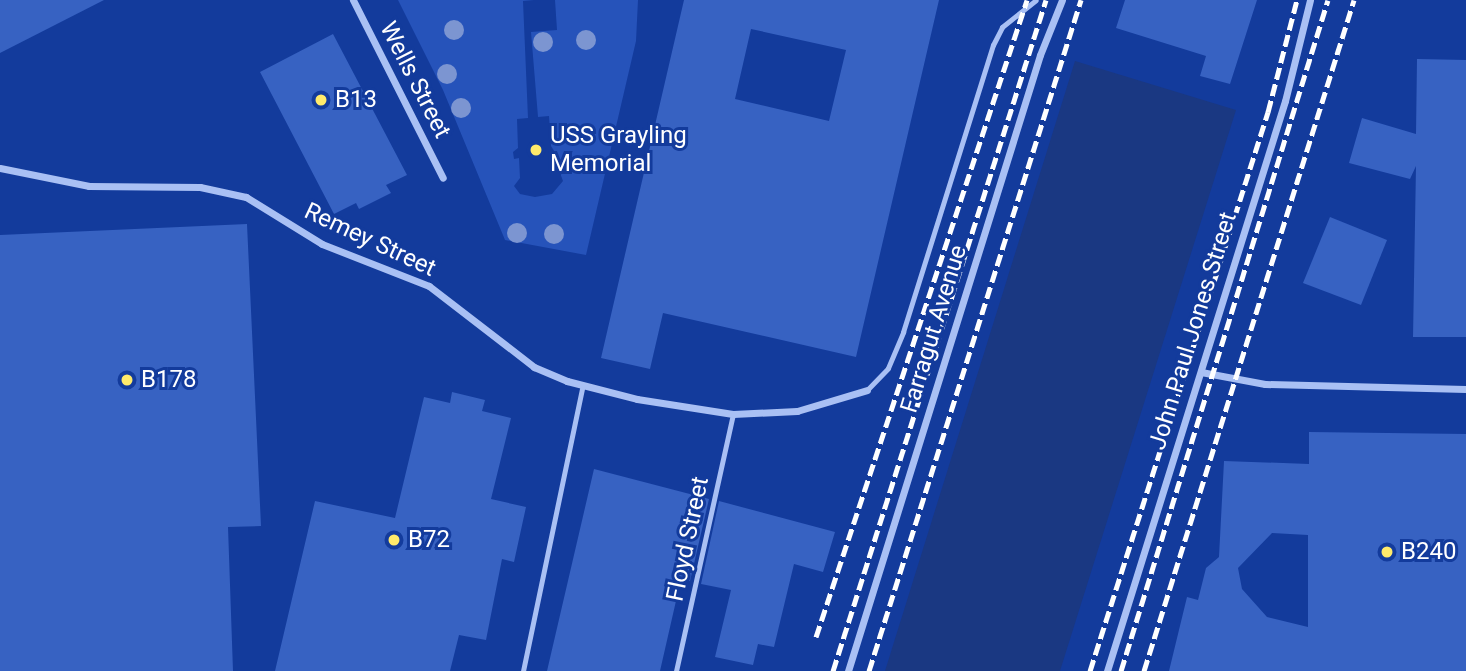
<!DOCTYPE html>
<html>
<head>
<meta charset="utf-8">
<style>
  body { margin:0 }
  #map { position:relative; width:1466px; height:671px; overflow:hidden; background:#133b9c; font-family:Roboto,sans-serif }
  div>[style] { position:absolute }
  .green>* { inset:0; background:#2653ba }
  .water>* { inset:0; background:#1a3882 }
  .building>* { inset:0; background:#3762c2 }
  .lane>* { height:5px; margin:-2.5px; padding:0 2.5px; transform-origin:2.5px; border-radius:2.5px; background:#a9c0f4 }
  .street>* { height:7px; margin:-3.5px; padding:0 3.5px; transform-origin:3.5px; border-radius:3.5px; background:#a9c0f4 }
  .rail>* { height:5px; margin-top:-2.5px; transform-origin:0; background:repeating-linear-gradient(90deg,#fff 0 12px,transparent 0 17px) }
  .trees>* { width:20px; height:20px; margin:-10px; border-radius:50%; background:#7c95d1 }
  .dots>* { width:19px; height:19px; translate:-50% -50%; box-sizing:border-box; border:4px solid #133b9c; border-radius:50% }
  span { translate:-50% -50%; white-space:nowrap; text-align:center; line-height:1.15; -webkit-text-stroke:6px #133b9c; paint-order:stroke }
  .street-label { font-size:24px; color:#fff }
  .poi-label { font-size:24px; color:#fff }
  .left { translate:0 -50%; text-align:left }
</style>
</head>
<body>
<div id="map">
  <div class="green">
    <div style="clip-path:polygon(398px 0,534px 0,523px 1px,528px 118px,517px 119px,518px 148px,513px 152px,514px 159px,519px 158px,520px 178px,514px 186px,520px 194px,535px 197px,552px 194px,563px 181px,560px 173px,553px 172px,552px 154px,556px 154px,551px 146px,549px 116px,538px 117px,531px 32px,557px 30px,555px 0,638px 0,636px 41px,586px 255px,505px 240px,443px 90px)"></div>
  </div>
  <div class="water">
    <div style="clip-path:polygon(1075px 61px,1236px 110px,1060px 671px,885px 671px)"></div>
  </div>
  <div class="building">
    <div style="clip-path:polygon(0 0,104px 0,0 53px)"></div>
    <div style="clip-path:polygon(evenodd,684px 0,939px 0,856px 357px,663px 313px,650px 369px,601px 358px,684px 0,751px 29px,846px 50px,829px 121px,735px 99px,751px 29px)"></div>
    <div style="clip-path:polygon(1125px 0,1257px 0,1230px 84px,1200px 76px,1206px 56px,1116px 28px)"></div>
    <div style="clip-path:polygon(333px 34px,407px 175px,386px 185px,391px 193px,359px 209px,356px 203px,334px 214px,260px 72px)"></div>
    <div style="clip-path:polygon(1417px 59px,1466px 60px,1466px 337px,1413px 337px,1416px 166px,1410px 179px,1349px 163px,1362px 118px,1416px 134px)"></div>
    <div style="clip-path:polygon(1330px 217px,1387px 240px,1361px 305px,1303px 283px)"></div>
    <div style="clip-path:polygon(247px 224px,261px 526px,228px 527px,233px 671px,0 671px,0 235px)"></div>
    <div style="clip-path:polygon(452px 392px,485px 400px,482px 411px,511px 418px,491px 499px,526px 507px,514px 562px,502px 559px,486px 640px,459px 635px,450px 671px,275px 671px,315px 501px,395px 518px,424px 397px,450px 403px)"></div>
    <div style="clip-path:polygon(evenodd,1309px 432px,1466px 434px,1466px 671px,1169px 671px,1187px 597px,1198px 600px,1206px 568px,1219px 557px,1224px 461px,1309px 464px,1309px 432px,1272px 533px,1308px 535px,1308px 627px,1267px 617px,1242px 589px,1238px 568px,1272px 533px)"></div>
    <div style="clip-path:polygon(594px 469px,709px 499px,690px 581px,681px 579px,660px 671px,547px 671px)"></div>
    <div style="clip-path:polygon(719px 501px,835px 532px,823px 572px,794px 564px,774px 647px,758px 644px,753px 665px,715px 657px,731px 590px,701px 584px)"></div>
  </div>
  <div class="lane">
    <div style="left:867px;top:390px;width:30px;rotate:-46deg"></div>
    <div style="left:888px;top:368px;width:39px;rotate:-67deg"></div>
    <div style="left:903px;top:332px;width:301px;rotate:-72.6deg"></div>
    <div style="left:993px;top:45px;width:20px;rotate:-63deg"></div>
    <div style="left:1002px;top:27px;width:43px;rotate:-38.5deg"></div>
    <div style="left:523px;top:671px;width:292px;rotate:-78.2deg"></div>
    <div style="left:676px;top:671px;width:263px;rotate:-77.5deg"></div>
  </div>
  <div class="street">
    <div style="left:353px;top:0;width:199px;rotate:63.2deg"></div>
    <div style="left:0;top:168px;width:91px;rotate:11.4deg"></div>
    <div style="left:89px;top:186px;width:111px;rotate:0.5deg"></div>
    <div style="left:200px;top:187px;width:47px;rotate:12.3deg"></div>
    <div style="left:246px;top:197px;width:89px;rotate:31.7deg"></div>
    <div style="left:322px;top:244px;width:115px;rotate:21.4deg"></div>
    <div style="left:429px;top:286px;width:133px;rotate:37.6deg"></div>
    <div style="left:534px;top:367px;width:36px;rotate:23deg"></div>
    <div style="left:567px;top:381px;width:72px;rotate:14.4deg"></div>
    <div style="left:637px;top:399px;width:97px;rotate:8.9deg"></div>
    <div style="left:733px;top:414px;width:64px;rotate:-2.7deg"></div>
    <div style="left:797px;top:411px;width:73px;rotate:-16.7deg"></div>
    <div style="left:1201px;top:372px;width:65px;rotate:10.6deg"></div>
    <div style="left:1265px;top:384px;width:201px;rotate:1.4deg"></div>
    <div style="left:848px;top:671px;width:645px;rotate:-72.69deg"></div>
    <div style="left:1040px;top:55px;width:59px;rotate:-68.2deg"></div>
    <div style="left:1107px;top:671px;width:597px;rotate:-72.66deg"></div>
    <div style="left:1285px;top:101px;width:104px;rotate:-76.1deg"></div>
  </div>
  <div class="rail">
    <div style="left:816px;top:637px;width:671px;rotate:-71.67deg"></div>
    <div style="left:833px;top:671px;width:704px;rotate:-72.39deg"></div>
    <div style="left:869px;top:671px;width:704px;rotate:-72.47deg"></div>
    <div style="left:1090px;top:671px;width:587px;rotate:-72.34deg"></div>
    <div style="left:1268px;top:112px;width:116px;rotate:-75.5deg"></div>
    <div style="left:1121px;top:671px;width:702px;rotate:-72.86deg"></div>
    <div style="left:1144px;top:671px;width:703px;rotate:-72.62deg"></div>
  </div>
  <div class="trees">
    <div style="left:454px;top:30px"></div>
    <div style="left:586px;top:40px"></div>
    <div style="left:543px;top:42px"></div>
    <div style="left:447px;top:74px"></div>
    <div style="left:461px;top:108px"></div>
    <div style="left:517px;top:233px"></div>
    <div style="left:554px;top:234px"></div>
  </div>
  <div class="dots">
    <div style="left:321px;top:100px;background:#ffea6b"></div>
    <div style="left:536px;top:150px;background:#ffea6b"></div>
    <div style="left:127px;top:380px;background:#ffea6b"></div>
    <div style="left:394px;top:540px;background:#ffea6b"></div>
    <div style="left:1387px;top:552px;background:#ffea6b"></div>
  </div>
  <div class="street-label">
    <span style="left:415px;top:80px;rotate:63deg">Wells Street</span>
    <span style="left:370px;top:240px;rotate:25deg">Remey Street</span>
    <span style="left:934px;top:329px;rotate:-73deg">Farragut Avenue</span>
    <span style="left:1193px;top:331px;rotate:-73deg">John Paul Jones Street</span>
    <span style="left:688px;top:539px;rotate:-78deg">Floyd Street</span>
  </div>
  <div class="poi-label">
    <span class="left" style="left:335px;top:100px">B13</span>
    <span class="left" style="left:550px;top:150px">USS Grayling<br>Memorial</span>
    <span class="left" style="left:141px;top:380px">B178</span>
    <span class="left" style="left:408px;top:540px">B72</span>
    <span class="left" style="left:1401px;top:552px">B240</span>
  </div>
</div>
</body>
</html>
